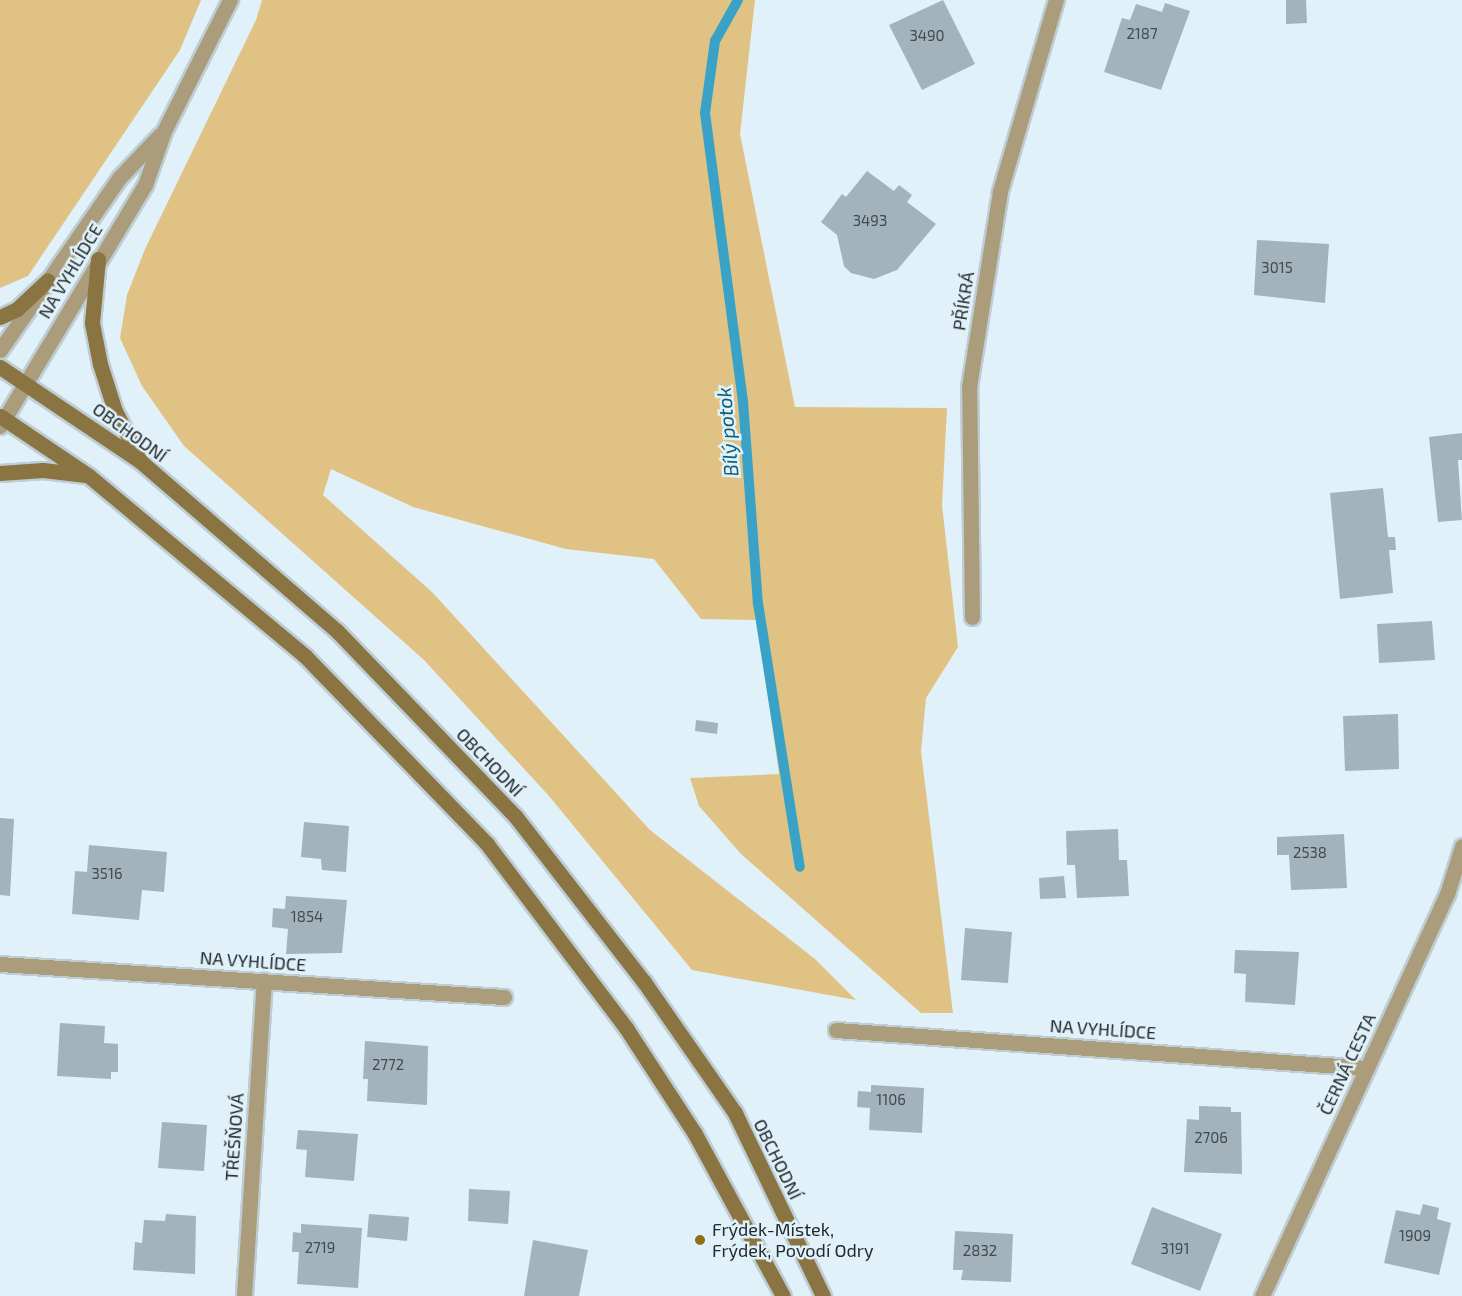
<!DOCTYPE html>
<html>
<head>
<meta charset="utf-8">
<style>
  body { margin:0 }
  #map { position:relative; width:1462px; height:1296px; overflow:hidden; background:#e0f1f9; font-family:"Exo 2",sans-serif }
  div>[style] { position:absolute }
  .green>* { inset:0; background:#e0c384 }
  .stream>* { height:10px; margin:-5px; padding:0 5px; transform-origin:5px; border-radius:5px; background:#3aa2c7 }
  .building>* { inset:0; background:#a3b3bb }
  .roads { filter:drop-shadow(2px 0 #becdd4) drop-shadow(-2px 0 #becdd4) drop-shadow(0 2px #becdd4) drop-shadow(0 -2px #becdd4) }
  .minor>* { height:15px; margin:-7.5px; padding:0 7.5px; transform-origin:7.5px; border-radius:7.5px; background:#ab9c7b }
  .secondary>* { height:15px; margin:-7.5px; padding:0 7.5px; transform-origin:7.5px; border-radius:7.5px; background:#8a7442 }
  .dots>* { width:16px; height:16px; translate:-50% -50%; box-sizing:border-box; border:3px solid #e0f1f9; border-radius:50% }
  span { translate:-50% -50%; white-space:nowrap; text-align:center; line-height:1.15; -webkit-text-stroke:5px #e0f1f9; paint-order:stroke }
  .number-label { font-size:15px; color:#424b4f }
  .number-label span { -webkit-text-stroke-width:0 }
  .street-label { font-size:18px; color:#22282b }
  .poi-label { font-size:18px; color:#22282b }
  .left { translate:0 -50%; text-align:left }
  .water-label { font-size:20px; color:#0a5e78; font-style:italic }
</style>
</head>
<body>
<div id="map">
  <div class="green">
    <div style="clip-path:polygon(0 0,201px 0,180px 50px,28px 276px,0 288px)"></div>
    <div style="clip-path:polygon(262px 0,755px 0,740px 134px,795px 407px,947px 408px,942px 505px,958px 647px,926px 698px,921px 751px,953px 1013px,921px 1013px,741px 854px,699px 806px,690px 778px,779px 774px,757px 620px,701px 619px,654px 559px,566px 549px,413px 507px,331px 469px,323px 495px,432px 592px,650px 830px,815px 959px,856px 1000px,692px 970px,549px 796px,424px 660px,184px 446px,142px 386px,120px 338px,127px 295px,145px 249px,256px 20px)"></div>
  </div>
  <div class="stream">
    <div style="left:738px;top:0;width:47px;rotate:119.3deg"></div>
    <div style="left:715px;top:41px;width:73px;rotate:97.9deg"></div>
    <div style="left:705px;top:113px;width:290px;rotate:82.5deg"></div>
    <div style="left:743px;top:401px;width:203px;rotate:85.8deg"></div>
    <div style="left:758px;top:603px;width:267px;rotate:81deg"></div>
  </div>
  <div class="building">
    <div style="clip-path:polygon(943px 0,975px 64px,922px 90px,889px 25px)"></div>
    <div style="clip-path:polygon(1286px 0,1306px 0,1307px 23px,1286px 24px)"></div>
    <div style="clip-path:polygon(1165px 3px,1190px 11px,1161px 90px,1104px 72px,1122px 18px,1130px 20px,1136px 4px,1162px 12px)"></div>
    <div style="clip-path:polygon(867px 171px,894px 191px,899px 185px,912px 195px,907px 202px,936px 224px,897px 270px,874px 279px,851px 273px,844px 266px,837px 235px,821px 222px,842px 194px,846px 197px)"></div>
    <div style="clip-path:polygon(1257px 240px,1329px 244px,1325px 303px,1254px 295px)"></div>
    <div style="clip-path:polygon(1462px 433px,1462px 460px,1458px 460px,1462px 520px,1438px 522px,1429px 437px)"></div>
    <div style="clip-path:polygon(1383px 488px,1388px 537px,1395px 537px,1396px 550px,1389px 550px,1393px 593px,1340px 599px,1330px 493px)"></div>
    <div style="clip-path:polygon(1432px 621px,1435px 660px,1379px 663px,1377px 624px)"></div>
    <div style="clip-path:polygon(1398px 714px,1399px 769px,1345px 771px,1343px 716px)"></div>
    <div style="clip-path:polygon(696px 720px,718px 723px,717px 734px,695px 731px)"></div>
    <div style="clip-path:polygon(0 818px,14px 819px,10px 896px,0 895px)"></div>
    <div style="clip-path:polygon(304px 822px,349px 826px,346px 872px,322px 870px,321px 859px,301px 857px)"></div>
    <div style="clip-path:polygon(1118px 829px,1119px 860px,1127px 860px,1129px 896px,1077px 898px,1075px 865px,1067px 865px,1066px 831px)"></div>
    <div style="clip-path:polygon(1344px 834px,1347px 888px,1291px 890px,1289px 855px,1277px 855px,1277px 837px)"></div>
    <div style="clip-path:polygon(89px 845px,167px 852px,164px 892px,142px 890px,139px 920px,72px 914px,75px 871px,87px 872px)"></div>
    <div style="clip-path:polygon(1064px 876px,1066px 898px,1040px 899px,1039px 878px)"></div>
    <div style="clip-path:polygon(286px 896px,347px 900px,342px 953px,286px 954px,288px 929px,272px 927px,273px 908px,285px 909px)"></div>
    <div style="clip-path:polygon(965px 928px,1012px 932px,1008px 983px,961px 980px)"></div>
    <div style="clip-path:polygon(1235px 950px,1299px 952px,1295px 1005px,1245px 1002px,1246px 974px,1234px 973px)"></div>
    <div style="clip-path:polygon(60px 1023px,105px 1026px,104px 1043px,118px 1044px,118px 1072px,111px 1072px,111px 1079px,57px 1076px)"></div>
    <div style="clip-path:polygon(365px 1041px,428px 1046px,427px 1105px,367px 1101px,368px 1079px,363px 1079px)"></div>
    <div style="clip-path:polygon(871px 1085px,924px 1088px,922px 1133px,869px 1130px,870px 1108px,857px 1107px,858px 1091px,871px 1092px)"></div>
    <div style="clip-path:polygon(1199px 1106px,1231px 1107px,1231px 1112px,1241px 1112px,1242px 1174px,1184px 1172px,1187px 1119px,1199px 1120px)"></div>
    <div style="clip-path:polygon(162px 1122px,207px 1125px,204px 1171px,158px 1168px)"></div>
    <div style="clip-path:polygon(298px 1130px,358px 1134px,354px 1181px,305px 1177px,307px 1150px,296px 1149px)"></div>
    <div style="clip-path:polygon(469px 1189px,510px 1191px,508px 1224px,468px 1221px)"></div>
    <div style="clip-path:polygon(1423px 1204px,1439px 1208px,1437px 1219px,1451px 1223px,1439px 1275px,1384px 1263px,1396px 1210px,1420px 1215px)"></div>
    <div style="clip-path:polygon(1152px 1207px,1222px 1234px,1200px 1291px,1131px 1264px)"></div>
    <div style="clip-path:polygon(166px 1214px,196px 1216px,195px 1274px,133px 1270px,135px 1242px,142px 1243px,144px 1220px,165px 1221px)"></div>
    <div style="clip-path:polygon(369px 1214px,409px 1217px,407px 1241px,367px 1237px)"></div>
    <div style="clip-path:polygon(301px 1224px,362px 1228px,358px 1288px,297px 1284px,299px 1252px,292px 1252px,293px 1232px,301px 1233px)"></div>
    <div style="clip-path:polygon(955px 1231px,1013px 1234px,1011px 1282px,961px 1280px,963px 1270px,953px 1270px)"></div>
    <div style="clip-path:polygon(533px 1240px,588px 1250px,579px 1296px,524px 1296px)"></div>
  </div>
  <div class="roads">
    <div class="minor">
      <div style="left:0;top:350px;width:209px;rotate:-55.3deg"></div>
      <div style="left:119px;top:178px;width:59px;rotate:-46.4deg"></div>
      <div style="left:0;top:426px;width:281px;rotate:-59deg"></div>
      <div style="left:145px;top:185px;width:57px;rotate:-70.6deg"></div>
      <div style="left:164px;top:131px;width:147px;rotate:-63.3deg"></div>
      <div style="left:972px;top:617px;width:230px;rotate:-90.7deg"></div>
      <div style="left:969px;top:387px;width:198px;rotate:-81deg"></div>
      <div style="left:1000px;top:191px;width:199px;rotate:-73.7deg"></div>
      <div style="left:0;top:964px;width:505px;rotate:3.75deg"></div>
      <div style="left:836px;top:1030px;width:532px;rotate:4.09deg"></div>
      <div style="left:244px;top:1296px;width:316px;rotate:-86.4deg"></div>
      <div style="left:1262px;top:1296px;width:443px;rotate:-65.3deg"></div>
      <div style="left:1447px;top:894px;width:50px;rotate:-72.6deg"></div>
    </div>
    <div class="secondary">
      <div style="left:98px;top:259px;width:64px;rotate:95.4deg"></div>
      <div style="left:92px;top:323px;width:42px;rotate:79deg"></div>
      <div style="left:100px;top:364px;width:49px;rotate:72.3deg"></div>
      <div style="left:115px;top:411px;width:53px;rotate:62.9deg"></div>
      <div style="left:0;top:317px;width:19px;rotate:-25deg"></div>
      <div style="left:17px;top:309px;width:42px;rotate:-43.1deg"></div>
      <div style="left:0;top:367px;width:169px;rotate:33.9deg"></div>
      <div style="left:140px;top:461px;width:260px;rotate:40.8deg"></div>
      <div style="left:337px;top:631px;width:258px;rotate:46.1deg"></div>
      <div style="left:516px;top:817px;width:209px;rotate:52.2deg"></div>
      <div style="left:644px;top:982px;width:160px;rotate:55.2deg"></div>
      <div style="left:735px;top:1113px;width:203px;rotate:64.3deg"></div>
      <div style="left:0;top:416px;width:107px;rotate:34deg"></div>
      <div style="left:89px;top:476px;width:281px;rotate:39.8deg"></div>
      <div style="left:305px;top:656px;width:262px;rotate:45.9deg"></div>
      <div style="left:487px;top:844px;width:231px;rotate:52.9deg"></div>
      <div style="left:626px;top:1028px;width:126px;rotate:56.9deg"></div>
      <div style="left:695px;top:1134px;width:184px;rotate:61.5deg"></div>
      <div style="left:0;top:473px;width:43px;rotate:-4deg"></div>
      <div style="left:43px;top:470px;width:43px;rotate:6.6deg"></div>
    </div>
  </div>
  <div class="dots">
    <div style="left:700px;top:1240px;background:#906e14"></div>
  </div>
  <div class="number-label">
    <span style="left:1142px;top:34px">2187</span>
    <span style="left:927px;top:36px">3490</span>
    <span style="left:870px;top:221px">3493</span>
    <span style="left:1277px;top:268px">3015</span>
    <span style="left:1310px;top:853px">2538</span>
    <span style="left:107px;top:874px">3516</span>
    <span style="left:307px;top:917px">1854</span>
    <span style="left:388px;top:1065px">2772</span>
    <span style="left:891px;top:1100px">1106</span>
    <span style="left:1211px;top:1138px">2706</span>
    <span style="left:1415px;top:1236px">1909</span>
    <span style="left:320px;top:1248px">2719</span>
    <span style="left:1175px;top:1249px">3191</span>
    <span style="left:980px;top:1251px">2832</span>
  </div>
  <div class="street-label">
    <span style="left:70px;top:271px;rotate:-59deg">NA VYHLÍDCE</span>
    <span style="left:963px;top:301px;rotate:-81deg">PŘÍKRÁ</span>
    <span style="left:130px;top:432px;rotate:36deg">OBCHODNÍ</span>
    <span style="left:490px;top:762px;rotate:46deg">OBCHODNÍ</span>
    <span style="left:253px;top:961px;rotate:4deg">NA VYHLÍDCE</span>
    <span style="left:1103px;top:1029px;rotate:4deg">NA VYHLÍDCE</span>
    <span style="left:1347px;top:1064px;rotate:-65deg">ČERNÁ CESTA</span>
    <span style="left:234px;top:1137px;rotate:-86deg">TŘEŠŇOVÁ</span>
    <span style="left:778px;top:1159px;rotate:64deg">OBCHODNÍ</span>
  </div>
  <div class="poi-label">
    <span class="left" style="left:712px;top:1240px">Frýdek-Místek,<br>Frýdek, Povodí Odry</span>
  </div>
  <div class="water-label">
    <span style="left:727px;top:432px;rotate:-95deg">Bílý potok</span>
  </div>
</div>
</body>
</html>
